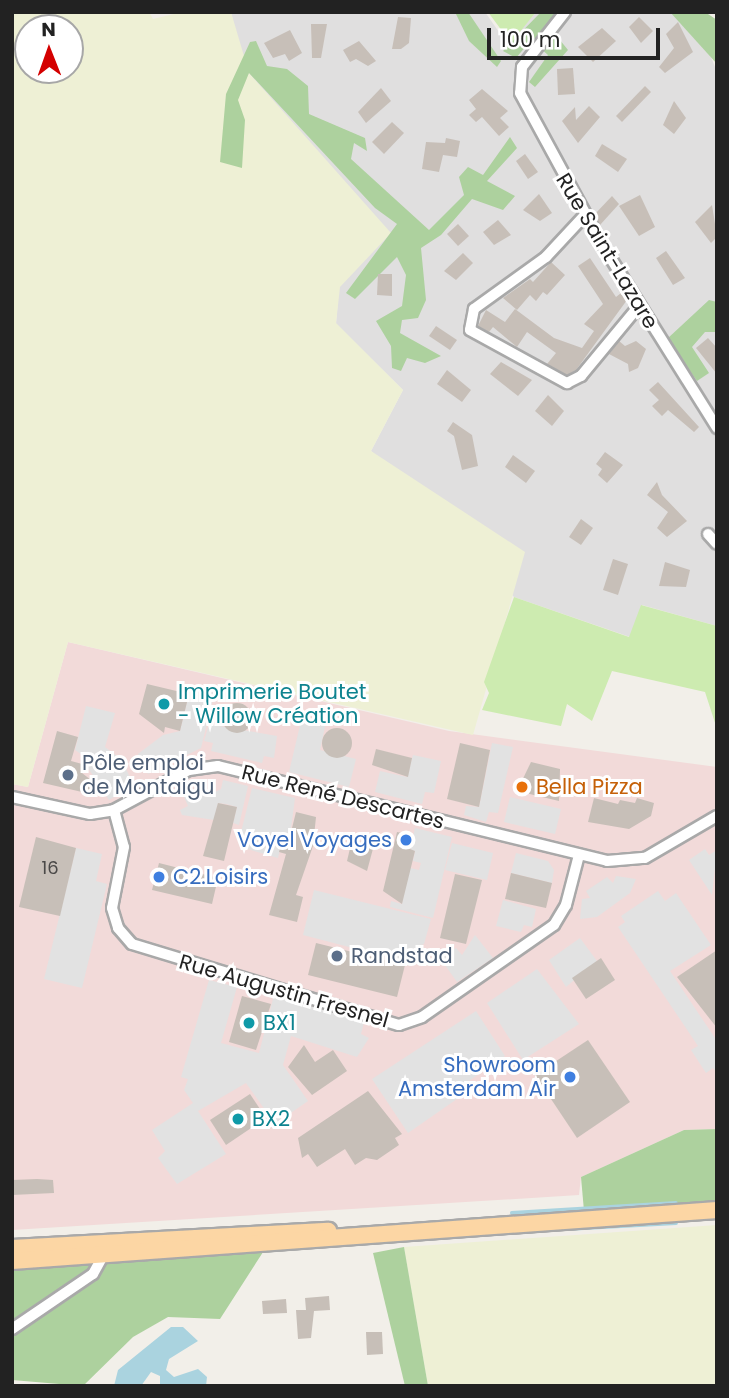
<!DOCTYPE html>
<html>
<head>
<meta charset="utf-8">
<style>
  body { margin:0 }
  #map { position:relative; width:729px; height:1398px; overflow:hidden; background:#f2efe9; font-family:Poppins,sans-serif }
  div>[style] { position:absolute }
  .residential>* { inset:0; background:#e0dfdf }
  .commercial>* { inset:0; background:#f2dad9 }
  .farmland>* { inset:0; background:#eef0d5 }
  .grass>* { inset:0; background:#cdebb0 }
  .forest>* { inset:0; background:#add19e }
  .parking>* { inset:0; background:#e2e2e2 }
  .water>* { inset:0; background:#aad3df }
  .stream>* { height:3.5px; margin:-1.75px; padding:0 1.75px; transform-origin:1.75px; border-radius:1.75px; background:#aad3df }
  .building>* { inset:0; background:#c7bfb8 }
  .round { border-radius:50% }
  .roads { filter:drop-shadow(2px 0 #a9a9a9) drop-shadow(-2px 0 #a9a9a9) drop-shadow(0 2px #a9a9a9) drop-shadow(0 -2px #a9a9a9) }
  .minor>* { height:10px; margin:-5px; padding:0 5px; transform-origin:5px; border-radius:5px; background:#fff }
  .primary>* { height:16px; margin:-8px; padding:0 8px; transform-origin:8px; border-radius:8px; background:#fcd6a4 }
  .dots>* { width:19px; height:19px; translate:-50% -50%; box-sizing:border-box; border:4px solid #fff; border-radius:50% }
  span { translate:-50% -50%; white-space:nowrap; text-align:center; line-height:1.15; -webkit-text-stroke:6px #fff; paint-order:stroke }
  .number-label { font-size:18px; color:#4b4948 }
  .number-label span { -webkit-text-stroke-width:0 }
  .street-label { font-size:21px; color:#222 }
  .culture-label { font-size:21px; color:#0d838f }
  .left { translate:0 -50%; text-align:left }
  .service-label { font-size:21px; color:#4e5e75 }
  .food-label { font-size:21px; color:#c56008 }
  .shop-label { font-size:21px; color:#366cbe }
  .right { translate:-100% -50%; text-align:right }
  .frame { position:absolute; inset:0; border:14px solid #222; pointer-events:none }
  .north { position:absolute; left:14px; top:14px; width:70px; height:70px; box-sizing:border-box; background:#fff; border:2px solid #a7a7a7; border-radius:50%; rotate:359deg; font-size:19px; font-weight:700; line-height:28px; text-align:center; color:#222 }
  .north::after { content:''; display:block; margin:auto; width:24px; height:32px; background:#d40000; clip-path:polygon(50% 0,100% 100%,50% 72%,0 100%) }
  .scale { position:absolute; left:487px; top:28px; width:173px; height:32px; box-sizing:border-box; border:4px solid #222; border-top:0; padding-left:9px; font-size:21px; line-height:24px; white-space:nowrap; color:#222; -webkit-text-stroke:5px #fff; paint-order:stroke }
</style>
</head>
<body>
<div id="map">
  <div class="residential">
    <div style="clip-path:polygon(231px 12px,485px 12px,508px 45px,536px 12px,693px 12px,717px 72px,717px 626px,642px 605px,630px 637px,514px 597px,371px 451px,403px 390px,336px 324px,339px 287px,248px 93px)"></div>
  </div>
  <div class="commercial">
    <div style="clip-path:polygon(68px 642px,449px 731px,717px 767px,717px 1129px,684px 1130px,581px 1177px,579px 1195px,12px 1230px,12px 784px,28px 787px)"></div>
  </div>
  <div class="farmland">
    <div style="clip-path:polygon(evenodd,12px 12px,149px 12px,153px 19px,182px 12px,231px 12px,249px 73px,391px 233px,340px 287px,336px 323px,403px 390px,371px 451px,525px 552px,473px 735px,68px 642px,28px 787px,12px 784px,12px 12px,28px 28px,70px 28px,70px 70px,28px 70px,28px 28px)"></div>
    <div style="clip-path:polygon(717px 1225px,717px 1386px,428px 1386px,404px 1247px)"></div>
  </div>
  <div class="grass">
    <div style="clip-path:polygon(488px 12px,536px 12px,511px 43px)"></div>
    <div style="clip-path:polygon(514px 597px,629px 637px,641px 605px,717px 626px,717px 729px,705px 692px,612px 671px,592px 721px,567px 704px,561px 726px,482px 710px,489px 693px,484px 682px)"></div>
  </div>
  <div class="forest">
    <div style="clip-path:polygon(455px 12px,468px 12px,501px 61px,497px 67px,469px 41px)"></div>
    <div style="clip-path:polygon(541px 12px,557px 12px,547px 24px,568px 50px,535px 87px,529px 82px,548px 55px,531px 40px,516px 58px,503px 51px)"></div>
    <div style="clip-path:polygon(670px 12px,705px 12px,717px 20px,717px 64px)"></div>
    <div style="clip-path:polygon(256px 41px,267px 66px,287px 69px,308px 86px,309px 114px,365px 138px,367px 151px,354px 143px,351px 159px,429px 230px,464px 195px,459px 177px,468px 167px,483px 175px,510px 137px,517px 148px,487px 181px,515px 196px,503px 210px,472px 199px,441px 235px,421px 248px,426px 300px,418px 318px,402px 320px,400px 333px,441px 356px,425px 363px,407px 358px,401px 371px,392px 368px,391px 346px,376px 321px,402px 306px,406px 275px,397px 257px,355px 299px,346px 293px,397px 224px,375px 208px,249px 73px,238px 100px,245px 120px,242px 168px,220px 162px,226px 94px,250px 42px)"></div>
    <div style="clip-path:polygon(709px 300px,717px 302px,717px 332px,705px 332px,692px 347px,709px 373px,697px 381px,667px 339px)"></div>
    <div style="clip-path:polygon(717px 1129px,717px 1203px,584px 1211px,581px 1177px,684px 1130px)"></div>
    <div style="clip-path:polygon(404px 1247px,428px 1386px,405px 1386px,373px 1253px)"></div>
    <div style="clip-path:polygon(265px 1249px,220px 1319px,168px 1317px,133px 1337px,83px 1386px,12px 1380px,12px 1265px)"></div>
  </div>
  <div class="parking">
    <div style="clip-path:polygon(191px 685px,215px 691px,201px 748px,148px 774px,138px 754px,163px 735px,180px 731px)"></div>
    <div style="clip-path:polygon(86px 706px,115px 713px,105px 747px,121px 759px,134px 785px,109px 800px,88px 768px,91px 761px,75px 750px)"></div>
    <div style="clip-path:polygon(302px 717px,326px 722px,320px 750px,356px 759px,349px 787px,289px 772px)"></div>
    <div style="clip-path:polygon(209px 724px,277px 736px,274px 758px,264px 756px,262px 763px,211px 751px,213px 743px,204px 741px)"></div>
    <div style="clip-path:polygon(492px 743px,513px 747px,498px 813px,489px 812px,486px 822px,464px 815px,466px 806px,479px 807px)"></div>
    <div style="clip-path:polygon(413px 755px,441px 761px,434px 793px,425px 792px,422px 804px,375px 792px,380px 771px,407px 777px)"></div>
    <div style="clip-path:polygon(223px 780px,248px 786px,239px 825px,233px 823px,237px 807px,226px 804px,218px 803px,214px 820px,182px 815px,180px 810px,188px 806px,184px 797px,200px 789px,205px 797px,221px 789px)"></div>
    <div style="clip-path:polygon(252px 788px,295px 798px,290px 836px,284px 833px,278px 858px,244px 848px,246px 839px,241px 832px)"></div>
    <div style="clip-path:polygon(510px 797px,561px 809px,555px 834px,504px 822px)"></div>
    <div style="clip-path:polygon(415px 828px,452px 837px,433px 918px,390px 907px,391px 901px,402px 904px,406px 867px,419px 870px,421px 863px,413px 861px,415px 851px,410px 850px)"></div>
    <div style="clip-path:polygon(452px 843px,493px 853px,487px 880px,445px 870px)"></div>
    <div style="clip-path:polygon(76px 848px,102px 854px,96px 881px,107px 884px,82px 988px,44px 979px)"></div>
    <div style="clip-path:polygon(705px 849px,709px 855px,717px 850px,712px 895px,689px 860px)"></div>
    <div style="clip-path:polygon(516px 853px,548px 861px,554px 870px,552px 883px,511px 873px)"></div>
    <div style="clip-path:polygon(616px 876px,636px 879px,630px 893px,597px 917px,580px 919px,582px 899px,590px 898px,586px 891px,607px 877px,613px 883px)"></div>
    <div style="clip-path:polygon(314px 890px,431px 919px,424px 944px,406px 952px,403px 961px,303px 935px)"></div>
    <div style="clip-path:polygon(658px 891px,665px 901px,676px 893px,711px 945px,670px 971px,717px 1041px,717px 1073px,713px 1068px,706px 1073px,691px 1050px,698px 1046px,618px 927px,625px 922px,621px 916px)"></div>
    <div style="clip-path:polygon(503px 900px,536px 909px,532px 927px,524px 925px,521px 932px,496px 926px)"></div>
    <div style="clip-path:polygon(475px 935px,493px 958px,457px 982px,440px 958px,456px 948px,462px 955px)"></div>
    <div style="clip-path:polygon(580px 938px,597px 961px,566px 987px,549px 960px)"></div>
    <div style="clip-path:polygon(537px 969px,579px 1024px,523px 1060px,487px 1003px)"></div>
    <div style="clip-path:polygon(209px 980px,237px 987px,221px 1043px,259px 1053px,274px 995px,364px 1022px,361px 1034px,369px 1038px,357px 1057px,291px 1036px,283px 1065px,308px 1101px,275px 1124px,246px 1083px,198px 1111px,226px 1154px,177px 1184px,158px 1158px,165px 1151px,152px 1130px,193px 1103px,184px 1090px,188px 1079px,181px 1077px)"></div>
    <div style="clip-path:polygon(476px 1011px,505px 1056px,453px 1092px,457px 1099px,408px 1133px,372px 1079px)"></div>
  </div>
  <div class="water">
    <div style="clip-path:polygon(171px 1327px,183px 1327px,198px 1341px,169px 1359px,166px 1370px,174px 1377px,198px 1369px,207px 1377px,206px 1386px,160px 1386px,160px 1376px,151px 1372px,141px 1386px,114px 1386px,118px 1370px)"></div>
  </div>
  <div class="stream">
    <div style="left:512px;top:1213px;width:164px;rotate:-3.5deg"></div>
    <div style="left:566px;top:1229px;width:110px;rotate:-3.1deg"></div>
  </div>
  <div class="building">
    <div style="clip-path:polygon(398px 17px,411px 18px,409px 43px,401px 49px,392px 49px)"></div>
    <div style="clip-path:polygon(639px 17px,653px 31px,641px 43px,629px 27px)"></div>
    <div style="clip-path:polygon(678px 22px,693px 52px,665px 73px,659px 67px,674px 48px,666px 34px)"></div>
    <div style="clip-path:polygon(311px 24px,327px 24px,321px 58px,312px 58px)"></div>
    <div style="clip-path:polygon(602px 28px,616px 41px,593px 62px,578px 47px)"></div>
    <div style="clip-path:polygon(290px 30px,302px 53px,289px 61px,285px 54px,273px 58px,264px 43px)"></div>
    <div style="clip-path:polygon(359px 41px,376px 61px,368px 66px,356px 59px,350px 62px,343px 50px)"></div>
    <div style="clip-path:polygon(573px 68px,575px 94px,558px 95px,557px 69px)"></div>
    <div style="clip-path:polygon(645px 86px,651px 92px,622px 122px,616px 116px)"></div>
    <div style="clip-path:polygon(381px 88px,391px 101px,366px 123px,358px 112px)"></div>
    <div style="clip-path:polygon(482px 89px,508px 111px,500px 118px,509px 127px,499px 136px,482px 117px,476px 122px,469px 115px,476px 109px,469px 100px)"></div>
    <div style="clip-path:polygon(674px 101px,686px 118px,674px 134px,663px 125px)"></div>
    <div style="clip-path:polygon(589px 106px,600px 117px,578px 143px,562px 121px,575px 107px,576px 120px)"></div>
    <div style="clip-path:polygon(392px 122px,404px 133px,384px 154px,372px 142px)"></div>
    <div style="clip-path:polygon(446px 138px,460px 141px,457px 157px,443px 155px,439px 172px,422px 169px,426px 142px,445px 143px)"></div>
    <div style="clip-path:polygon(602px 144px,627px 159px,618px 172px,595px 156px)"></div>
    <div style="clip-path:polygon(525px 154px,538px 172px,528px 179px,516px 161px)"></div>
    <div style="clip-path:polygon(539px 194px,552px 213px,540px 221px,523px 210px)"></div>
    <div style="clip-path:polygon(640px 195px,655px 227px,639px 236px,619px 206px)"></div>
    <div style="clip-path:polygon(612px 196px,619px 204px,600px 225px,594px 215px)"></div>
    <div style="clip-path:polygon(712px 205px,717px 237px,711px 243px,695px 222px)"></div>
    <div style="clip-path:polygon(498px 220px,511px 235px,494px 245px,483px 232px)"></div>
    <div style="clip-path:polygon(458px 224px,469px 236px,458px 246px,447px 234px)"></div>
    <div style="clip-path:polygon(666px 251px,685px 278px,673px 285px,656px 258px)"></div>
    <div style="clip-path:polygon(463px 253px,473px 263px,456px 280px,444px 271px)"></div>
    <div style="clip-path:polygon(590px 258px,616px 297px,621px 293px,627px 300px,576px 370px,567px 375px,547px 364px,556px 353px,527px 332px,517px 347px,493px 327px,489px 332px,478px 326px,486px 310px,505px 322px,515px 309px,554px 338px,582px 348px,594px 331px,584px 324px,603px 304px,578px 266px)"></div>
    <div style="clip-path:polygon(551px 262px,565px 275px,547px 295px,543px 292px,536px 301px,530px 295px,517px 310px,503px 298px,530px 279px,533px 282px)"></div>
    <div style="clip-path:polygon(378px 274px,392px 274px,392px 296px,377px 295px)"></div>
    <div style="clip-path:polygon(436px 326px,457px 340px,450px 350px,429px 336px)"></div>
    <div style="clip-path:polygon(708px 338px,717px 348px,717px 374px,696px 348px)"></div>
    <div style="clip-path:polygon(619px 341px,625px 346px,636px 341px,646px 349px,638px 368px,629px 372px,628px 364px,609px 354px)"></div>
    <div style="clip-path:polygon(501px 362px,532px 380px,518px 396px,490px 374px)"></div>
    <div style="clip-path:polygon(447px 370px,471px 390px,462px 402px,437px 384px)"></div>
    <div style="clip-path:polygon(658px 382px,699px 427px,694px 432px,668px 410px,662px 416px,652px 406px,659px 400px,649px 390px)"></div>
    <div style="clip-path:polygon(548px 395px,564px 411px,552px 426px,535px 411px)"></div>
    <div style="clip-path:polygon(453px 422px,472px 435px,478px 466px,462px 470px,454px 436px,447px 431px)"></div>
    <div style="clip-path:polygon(605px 452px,623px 465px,607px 483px,598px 475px,602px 469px,596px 464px)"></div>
    <div style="clip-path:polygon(513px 455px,535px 471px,526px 483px,505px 467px)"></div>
    <div style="clip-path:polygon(657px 482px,662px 495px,687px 521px,667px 537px,657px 528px,668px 512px,647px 495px)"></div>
    <div style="clip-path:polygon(581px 519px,593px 528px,581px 545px,569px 537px)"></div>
    <div style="clip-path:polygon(613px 559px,628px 564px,618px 595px,603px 590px)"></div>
    <div style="clip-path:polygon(665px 562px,690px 570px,686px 587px,659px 586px)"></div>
    <div style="clip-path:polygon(147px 684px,189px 694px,180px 731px,165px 727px,164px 733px,139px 714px)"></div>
    <div class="round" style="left:222px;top:703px;width:30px;height:30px"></div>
    <div class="round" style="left:322px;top:728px;width:30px;height:30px"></div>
    <div style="clip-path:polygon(57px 731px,78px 737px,71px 761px,86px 765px,82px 773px,100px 787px,82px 792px,43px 783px)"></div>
    <div style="clip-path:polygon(460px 743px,490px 750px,479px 807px,447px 799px)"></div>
    <div style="clip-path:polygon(376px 749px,412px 758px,408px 777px,372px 765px)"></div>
    <div style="clip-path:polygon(531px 762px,560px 769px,559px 801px,517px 791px)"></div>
    <div style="clip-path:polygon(594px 798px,618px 804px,620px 800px,635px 803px,637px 798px,654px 803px,651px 816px,629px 829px,588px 822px)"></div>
    <div style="clip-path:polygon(218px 803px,237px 807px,224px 861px,203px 856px)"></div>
    <div style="clip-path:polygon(296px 812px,316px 817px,313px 846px,296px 895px,303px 897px,297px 922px,269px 915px,286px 854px,279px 852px,284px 833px,290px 836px)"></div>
    <div style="clip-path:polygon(397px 832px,413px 835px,410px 849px,415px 851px,402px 904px,383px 891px)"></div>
    <div style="clip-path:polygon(36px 837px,76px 848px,60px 916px,19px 907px)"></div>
    <div style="clip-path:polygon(352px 840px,374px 845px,367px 871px,347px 861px)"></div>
    <div style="clip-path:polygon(159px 863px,218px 878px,212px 904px,152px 890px)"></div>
    <div style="clip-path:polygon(511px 873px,552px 883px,546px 908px,505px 899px)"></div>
    <div style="clip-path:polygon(455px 874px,482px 880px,466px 944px,440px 938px)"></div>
    <div style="clip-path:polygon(316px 943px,405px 965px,397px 997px,308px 975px)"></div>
    <div style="clip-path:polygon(717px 950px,717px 1028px,677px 977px)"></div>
    <div style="clip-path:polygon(601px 958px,615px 980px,586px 999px,572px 978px)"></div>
    <div style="clip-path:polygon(242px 996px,271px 1004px,256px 1050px,229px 1042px)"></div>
    <div style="clip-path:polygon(588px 1040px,630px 1102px,577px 1138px,535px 1075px)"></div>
    <div style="clip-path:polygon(304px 1045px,315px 1062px,333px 1050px,347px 1071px,312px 1095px,288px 1067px)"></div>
    <div style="clip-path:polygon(368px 1091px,402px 1134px,395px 1138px,399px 1145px,377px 1160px,366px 1158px,355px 1165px,345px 1149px,317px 1167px,308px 1154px,302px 1158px,298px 1138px)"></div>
    <div style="clip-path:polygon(250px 1094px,266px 1118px,226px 1145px,210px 1120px)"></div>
    <div style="clip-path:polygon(37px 1179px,53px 1180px,54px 1193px,12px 1195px,12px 1180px)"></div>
    <div style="clip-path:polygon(329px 1296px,330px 1310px,314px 1311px,311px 1338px,298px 1339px,296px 1310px,306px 1310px,305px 1298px)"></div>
    <div style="clip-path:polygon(286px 1299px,287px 1313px,263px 1314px,262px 1301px)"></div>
    <div style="clip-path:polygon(366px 1332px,382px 1332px,383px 1354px,367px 1355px)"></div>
  </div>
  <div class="roads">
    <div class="minor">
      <div style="left:565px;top:12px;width:70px;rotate:128deg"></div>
      <div style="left:522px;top:67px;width:26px;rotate:94deg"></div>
      <div style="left:520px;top:93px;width:174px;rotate:61.5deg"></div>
      <div style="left:603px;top:246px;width:215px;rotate:57.9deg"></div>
      <div style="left:585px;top:215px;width:57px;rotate:132.9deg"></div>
      <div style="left:546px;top:257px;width:89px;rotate:144.2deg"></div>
      <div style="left:474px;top:309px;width:21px;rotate:101deg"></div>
      <div style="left:470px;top:330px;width:111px;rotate:28.7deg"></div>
      <div style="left:567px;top:383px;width:16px;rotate:-27deg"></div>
      <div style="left:581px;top:376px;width:91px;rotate:-50.4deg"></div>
      <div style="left:708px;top:534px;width:13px;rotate:48deg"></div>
      <div style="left:12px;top:797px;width:80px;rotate:12.3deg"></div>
      <div style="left:90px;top:814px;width:24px;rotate:-9deg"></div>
      <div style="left:114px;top:810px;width:85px;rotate:-28.1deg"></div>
      <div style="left:189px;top:770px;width:29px;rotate:-8deg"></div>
      <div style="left:218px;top:766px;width:400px;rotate:13.7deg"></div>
      <div style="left:607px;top:861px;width:38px;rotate:-5deg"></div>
      <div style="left:645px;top:858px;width:83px;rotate:-30.3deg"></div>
      <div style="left:114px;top:810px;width:38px;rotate:75deg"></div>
      <div style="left:124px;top:847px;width:62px;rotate:101.1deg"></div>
      <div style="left:112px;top:908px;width:21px;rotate:73deg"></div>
      <div style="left:118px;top:928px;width:21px;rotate:49deg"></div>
      <div style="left:132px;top:944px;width:279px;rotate:16.9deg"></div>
      <div style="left:399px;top:1025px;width:24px;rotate:-19deg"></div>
      <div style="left:422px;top:1017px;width:161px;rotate:-34.9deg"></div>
      <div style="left:554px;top:925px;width:23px;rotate:-59deg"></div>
      <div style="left:566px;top:905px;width:52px;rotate:-75.4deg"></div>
      <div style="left:12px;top:1329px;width:98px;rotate:-34.2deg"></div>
      <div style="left:93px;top:1274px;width:25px;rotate:-61deg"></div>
    </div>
    <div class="primary">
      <div style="left:12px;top:1248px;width:317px;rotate:-3.1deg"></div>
      <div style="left:12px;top:1261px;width:707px;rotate:-4.14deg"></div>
    </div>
  </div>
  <div class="dots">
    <div style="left:164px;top:704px;background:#0f9aa8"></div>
    <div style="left:68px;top:775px;background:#5c6f8a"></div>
    <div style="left:522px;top:787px;background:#e8710a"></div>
    <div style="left:406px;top:840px;background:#3f7fe0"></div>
    <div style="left:159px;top:877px;background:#3f7fe0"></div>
    <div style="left:337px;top:956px;background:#5c6f8a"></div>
    <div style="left:249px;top:1023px;background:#0f9aa8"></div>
    <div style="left:570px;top:1077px;background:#3f7fe0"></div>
    <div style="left:238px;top:1119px;background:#0f9aa8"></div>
  </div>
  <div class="number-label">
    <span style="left:50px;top:868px">16</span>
  </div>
  <div class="street-label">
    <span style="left:607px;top:251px;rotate:59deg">Rue Saint-Lazare</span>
    <span style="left:343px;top:797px;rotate:14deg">Rue René Descartes</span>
    <span style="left:284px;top:991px;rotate:16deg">Rue Augustin Fresnel</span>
  </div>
  <div class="culture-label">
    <span class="left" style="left:178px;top:704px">Imprimerie Boutet<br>- Willow Création</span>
    <span class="left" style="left:263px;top:1023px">BX1</span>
    <span class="left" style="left:252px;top:1119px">BX2</span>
  </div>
  <div class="service-label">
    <span class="left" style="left:82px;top:775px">Pôle emploi<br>de Montaigu</span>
    <span class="left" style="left:351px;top:956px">Randstad</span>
  </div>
  <div class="food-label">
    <span class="left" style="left:536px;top:787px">Bella Pizza</span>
  </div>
  <div class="shop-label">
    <span class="right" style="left:392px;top:840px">Voyel Voyages</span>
    <span class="left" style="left:173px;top:877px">C2.Loisirs</span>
    <span class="right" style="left:556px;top:1077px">Showroom<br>Amsterdam Air</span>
  </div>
  <div class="frame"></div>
  <div class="north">N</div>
  <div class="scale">100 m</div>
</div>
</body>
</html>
